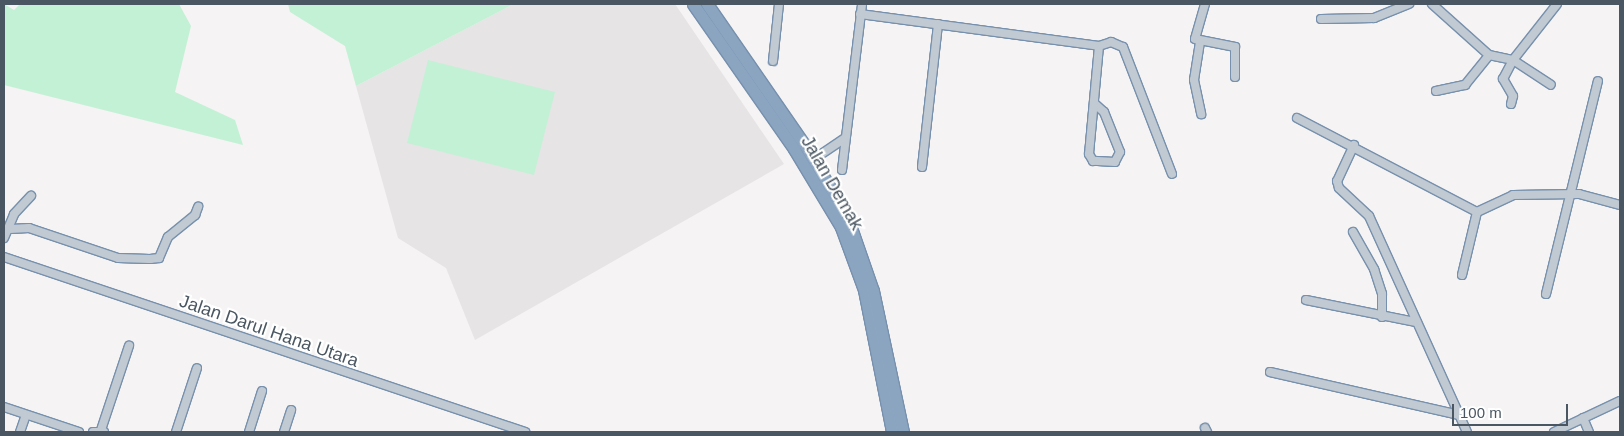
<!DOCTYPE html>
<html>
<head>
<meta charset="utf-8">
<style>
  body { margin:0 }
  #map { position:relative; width:1624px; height:436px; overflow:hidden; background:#f5f3f3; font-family:Helvetica,sans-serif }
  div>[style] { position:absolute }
  .education>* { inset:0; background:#e6e4e5 }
  .green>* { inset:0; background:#c3f1d5 }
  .roads { filter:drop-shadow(1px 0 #7690ad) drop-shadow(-1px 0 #7690ad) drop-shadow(0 1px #7690ad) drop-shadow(0 -1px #7690ad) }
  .minor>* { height:8px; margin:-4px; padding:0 4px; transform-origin:4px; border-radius:4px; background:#c1cad2 }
  .highway>* { height:11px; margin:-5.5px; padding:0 5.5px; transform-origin:5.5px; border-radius:5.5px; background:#8ba5c1 }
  span { translate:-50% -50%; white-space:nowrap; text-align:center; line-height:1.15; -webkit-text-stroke:4.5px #fff; paint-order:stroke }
  .street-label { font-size:18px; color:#4a5661 }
  .frame { position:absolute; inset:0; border:5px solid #4a5661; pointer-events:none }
  .scale { position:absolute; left:1452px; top:404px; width:116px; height:22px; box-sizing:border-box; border:2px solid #4a5661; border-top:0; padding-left:6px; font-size:15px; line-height:18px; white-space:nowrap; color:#4a5661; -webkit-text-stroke:4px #fff; paint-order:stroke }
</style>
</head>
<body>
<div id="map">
  <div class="education">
    <div style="clip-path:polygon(514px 4px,675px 4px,784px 164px,475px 340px,446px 268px,398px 238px,356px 86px)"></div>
  </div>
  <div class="green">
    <div style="clip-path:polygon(4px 4px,14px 10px,20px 4px,179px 4px,191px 26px,175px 92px,235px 120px,243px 145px,4px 85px)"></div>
    <div style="clip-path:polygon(288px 4px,514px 4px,356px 86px,345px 46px,290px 12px)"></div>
    <div style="clip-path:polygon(428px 60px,555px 92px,534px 175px,407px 143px)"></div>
  </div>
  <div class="roads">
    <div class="minor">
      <div style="left:1205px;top:4px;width:36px;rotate:106deg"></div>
      <div style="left:1195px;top:39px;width:41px;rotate:11.3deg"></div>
      <div style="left:1235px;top:47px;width:30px;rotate:90deg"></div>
      <div style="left:1432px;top:4px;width:76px;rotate:41.8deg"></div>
      <div style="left:1489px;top:55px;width:25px;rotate:12deg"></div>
      <div style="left:1513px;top:60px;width:71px;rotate:-51.8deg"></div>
      <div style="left:860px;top:14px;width:241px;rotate:7.6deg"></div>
      <div style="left:1321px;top:19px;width:53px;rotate:-1.1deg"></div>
      <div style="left:1374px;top:18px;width:38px;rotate:-22deg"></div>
      <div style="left:1200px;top:42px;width:38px;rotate:99deg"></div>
      <div style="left:1194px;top:80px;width:35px;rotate:78deg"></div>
      <div style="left:1099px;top:46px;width:13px;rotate:-18deg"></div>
      <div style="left:1111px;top:42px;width:13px;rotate:23deg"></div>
      <div style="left:1123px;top:47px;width:136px;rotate:68.9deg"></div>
      <div style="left:773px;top:61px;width:57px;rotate:-84deg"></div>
      <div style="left:1436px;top:91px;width:30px;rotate:-12deg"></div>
      <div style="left:1465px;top:85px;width:38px;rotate:-51deg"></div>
      <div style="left:1095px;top:104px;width:12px;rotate:42deg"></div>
      <div style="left:1104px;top:112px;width:43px;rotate:68.2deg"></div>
      <div style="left:1120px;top:152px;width:11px;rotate:117deg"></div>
      <div style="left:1115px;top:162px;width:22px;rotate:-177deg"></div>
      <div style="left:1093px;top:161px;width:8px;rotate:-120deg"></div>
      <div style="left:1089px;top:154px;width:108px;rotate:-84.7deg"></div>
      <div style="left:1511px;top:104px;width:8px;rotate:-76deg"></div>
      <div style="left:1513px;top:96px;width:20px;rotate:-120deg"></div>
      <div style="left:1503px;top:79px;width:21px;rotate:-62deg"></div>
      <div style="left:1513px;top:60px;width:45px;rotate:33.3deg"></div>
      <div style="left:1297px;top:118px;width:203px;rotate:27.6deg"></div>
      <div style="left:1354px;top:145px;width:40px;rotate:115deg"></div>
      <div style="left:1337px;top:181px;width:7px;rotate:74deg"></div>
      <div style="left:1339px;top:188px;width:41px;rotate:43deg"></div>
      <div style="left:1369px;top:216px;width:237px;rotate:65.6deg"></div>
      <div style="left:814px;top:159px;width:36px;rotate:-34deg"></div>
      <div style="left:922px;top:167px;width:144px;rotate:-83.6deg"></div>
      <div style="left:842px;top:170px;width:167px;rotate:-83.1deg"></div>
      <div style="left:10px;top:229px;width:19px;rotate:-3deg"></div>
      <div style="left:29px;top:228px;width:94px;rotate:18.6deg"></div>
      <div style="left:118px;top:258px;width:32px;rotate:2deg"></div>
      <div style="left:150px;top:259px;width:9px;rotate:-6deg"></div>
      <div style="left:159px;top:258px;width:23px;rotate:-67deg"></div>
      <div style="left:168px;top:237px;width:35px;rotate:-39deg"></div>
      <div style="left:195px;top:215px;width:9px;rotate:-69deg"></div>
      <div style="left:1353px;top:232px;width:43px;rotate:60.4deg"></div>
      <div style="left:1374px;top:269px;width:26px;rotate:72deg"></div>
      <div style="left:1382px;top:294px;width:23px;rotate:90deg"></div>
      <div style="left:4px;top:238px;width:26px;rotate:-67deg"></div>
      <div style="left:14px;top:214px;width:25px;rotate:-47deg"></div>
      <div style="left:4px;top:257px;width:550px;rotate:18.57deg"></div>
      <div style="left:1462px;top:275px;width:65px;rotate:-76.6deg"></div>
      <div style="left:1477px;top:212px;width:40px;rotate:-25deg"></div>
      <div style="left:1513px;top:195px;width:66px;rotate:-0.9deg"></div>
      <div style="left:1579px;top:194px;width:42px;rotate:15deg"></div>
      <div style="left:1546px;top:294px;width:219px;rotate:-76.3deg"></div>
      <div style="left:1306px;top:300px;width:111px;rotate:11.4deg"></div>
      <div style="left:1270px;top:372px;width:194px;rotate:12.8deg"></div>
      <div style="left:4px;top:407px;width:79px;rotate:18.4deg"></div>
      <div style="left:1583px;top:418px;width:15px;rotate:67deg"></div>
      <div style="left:1205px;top:428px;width:4px;rotate:63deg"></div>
      <div style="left:101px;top:430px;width:89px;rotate:-71.6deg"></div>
      <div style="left:20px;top:432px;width:18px;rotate:-71deg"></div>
      <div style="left:93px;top:432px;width:11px"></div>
      <div style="left:176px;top:432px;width:67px;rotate:-71.8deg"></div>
      <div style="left:249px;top:432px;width:43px;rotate:-72.4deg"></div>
      <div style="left:284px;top:432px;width:23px;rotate:-72deg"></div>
      <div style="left:1554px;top:432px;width:73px;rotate:-25.2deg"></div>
    </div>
    <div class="highway">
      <div style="left:693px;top:4px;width:177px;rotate:55.1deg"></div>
      <div style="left:794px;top:149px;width:91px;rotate:58.9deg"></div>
      <div style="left:841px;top:227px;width:67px;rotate:69.9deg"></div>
      <div style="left:864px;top:290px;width:145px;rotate:78.8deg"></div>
      <div style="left:707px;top:4px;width:170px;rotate:55.3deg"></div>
      <div style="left:804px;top:144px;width:84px;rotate:59.2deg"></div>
      <div style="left:847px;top:216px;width:79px;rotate:70.9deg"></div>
      <div style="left:873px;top:291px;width:144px;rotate:78deg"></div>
    </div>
  </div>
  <div class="street-label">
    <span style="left:832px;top:183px;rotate:60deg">Jalan Demak</span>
    <span style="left:269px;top:331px;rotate:19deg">Jalan Darul Hana Utara</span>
  </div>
  <div class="frame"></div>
  <div class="scale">100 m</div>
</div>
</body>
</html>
